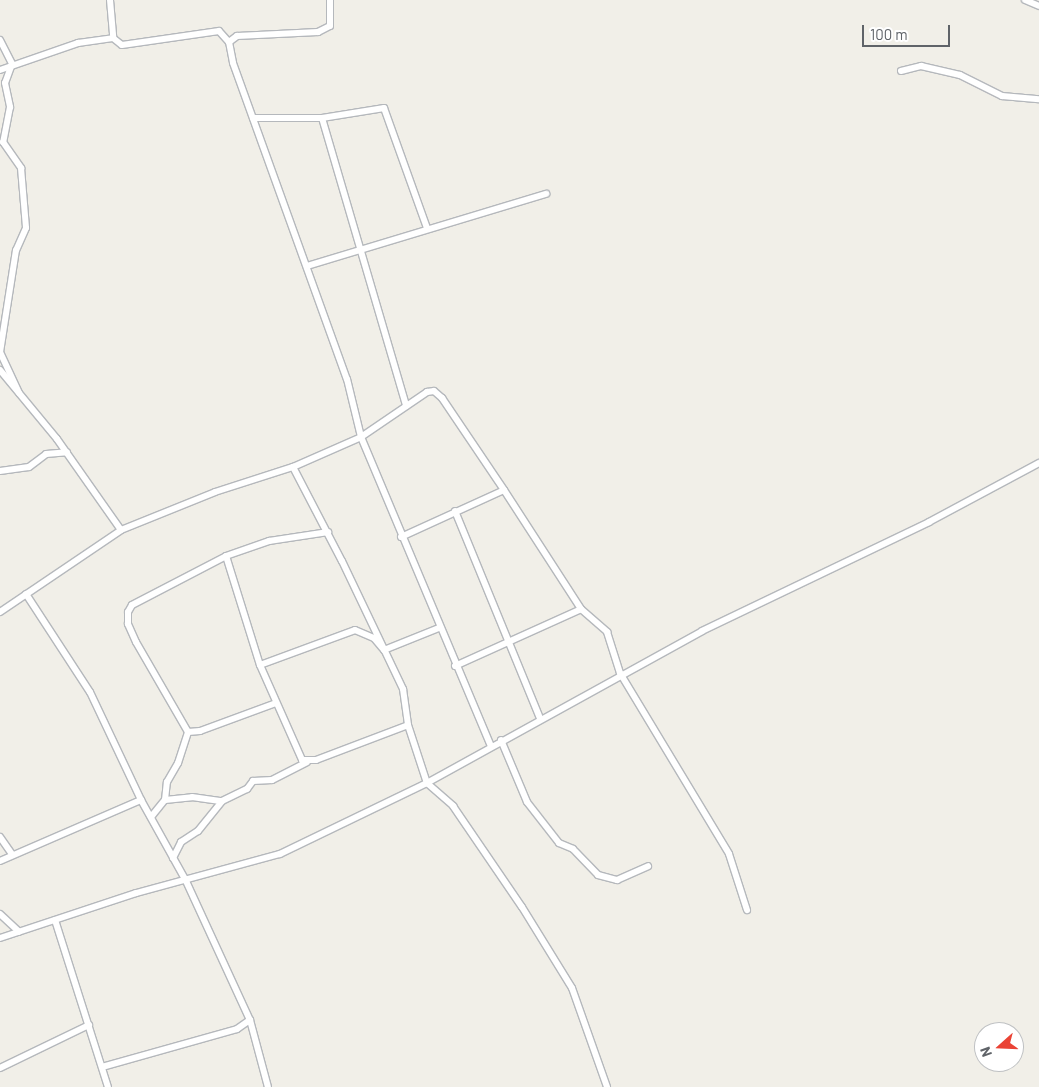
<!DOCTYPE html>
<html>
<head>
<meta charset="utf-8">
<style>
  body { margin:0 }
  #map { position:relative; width:1039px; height:1087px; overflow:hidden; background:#f1efe8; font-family:Barlow,sans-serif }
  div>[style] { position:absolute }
  .roads { filter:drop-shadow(1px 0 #b5b8bc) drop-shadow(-1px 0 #b5b8bc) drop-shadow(0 1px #b5b8bc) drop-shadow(0 -1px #b5b8bc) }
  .minor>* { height:6px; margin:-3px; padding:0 3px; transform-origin:3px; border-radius:3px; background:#fff }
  span { translate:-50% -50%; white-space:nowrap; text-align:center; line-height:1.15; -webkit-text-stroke:4.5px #fff; paint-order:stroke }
  .north { position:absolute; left:974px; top:1022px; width:50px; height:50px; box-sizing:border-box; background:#fff; border:1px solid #bfc1c3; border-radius:50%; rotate:250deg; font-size:14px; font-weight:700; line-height:20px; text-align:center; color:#5f6368 }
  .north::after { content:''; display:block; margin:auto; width:18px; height:22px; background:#ea4335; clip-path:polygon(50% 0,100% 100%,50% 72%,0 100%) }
  .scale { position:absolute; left:862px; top:25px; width:88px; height:22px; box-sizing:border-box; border:2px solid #5f6368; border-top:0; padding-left:6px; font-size:15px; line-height:18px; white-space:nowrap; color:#5f6368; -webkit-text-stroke:4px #fff; paint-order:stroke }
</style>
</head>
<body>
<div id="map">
  <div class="roads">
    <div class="minor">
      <div style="left:110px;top:0;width:38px;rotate:85deg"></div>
      <div style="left:1025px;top:0;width:15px;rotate:23deg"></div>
      <div style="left:0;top:40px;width:27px;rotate:63deg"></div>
      <div style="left:12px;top:64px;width:20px;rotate:110deg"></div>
      <div style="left:5px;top:83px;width:25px;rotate:78deg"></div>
      <div style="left:10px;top:107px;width:36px;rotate:101deg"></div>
      <div style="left:3px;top:142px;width:32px;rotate:55deg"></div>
      <div style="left:21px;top:168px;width:60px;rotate:85.2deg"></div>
      <div style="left:26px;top:228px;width:24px;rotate:114deg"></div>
      <div style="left:16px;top:250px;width:103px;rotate:98.9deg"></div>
      <div style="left:0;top:352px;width:45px;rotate:65.1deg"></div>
      <div style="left:229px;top:42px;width:10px;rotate:-37deg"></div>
      <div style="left:237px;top:36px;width:81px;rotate:-2.8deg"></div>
      <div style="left:318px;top:32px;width:13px;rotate:-27deg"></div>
      <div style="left:330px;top:26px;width:26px;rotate:-90deg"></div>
      <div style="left:0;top:70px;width:83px;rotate:-19.1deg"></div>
      <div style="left:78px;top:43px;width:35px;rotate:-8deg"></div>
      <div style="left:113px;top:38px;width:11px;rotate:38deg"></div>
      <div style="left:122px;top:45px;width:98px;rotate:-8.2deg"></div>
      <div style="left:219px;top:31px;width:15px;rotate:48deg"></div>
      <div style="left:229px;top:42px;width:21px;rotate:79deg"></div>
      <div style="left:233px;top:63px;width:336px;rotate:70.2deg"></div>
      <div style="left:347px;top:379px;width:60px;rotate:76.4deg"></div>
      <div style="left:361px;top:437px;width:336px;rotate:67.2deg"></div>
      <div style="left:901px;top:71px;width:21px;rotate:-14deg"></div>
      <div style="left:921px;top:66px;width:40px;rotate:13deg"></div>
      <div style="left:960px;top:75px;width:47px;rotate:26.6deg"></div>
      <div style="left:1002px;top:96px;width:37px;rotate:5deg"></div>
      <div style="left:253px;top:118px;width:69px"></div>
      <div style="left:322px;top:118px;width:63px;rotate:-9.2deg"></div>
      <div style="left:384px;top:108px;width:127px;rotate:70.3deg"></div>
      <div style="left:322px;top:118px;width:300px;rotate:73.7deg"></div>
      <div style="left:307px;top:266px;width:250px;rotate:-16.8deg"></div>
      <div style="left:0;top:370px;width:89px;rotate:50.4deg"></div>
      <div style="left:57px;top:439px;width:111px;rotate:54.9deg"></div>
      <div style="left:293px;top:467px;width:106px;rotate:62.5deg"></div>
      <div style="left:342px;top:561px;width:142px;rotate:64.5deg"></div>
      <div style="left:403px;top:689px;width:36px;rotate:82deg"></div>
      <div style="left:408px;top:725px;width:61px;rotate:71.9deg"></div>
      <div style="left:427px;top:783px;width:35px;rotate:41deg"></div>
      <div style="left:453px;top:806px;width:122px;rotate:55.7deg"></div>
      <div style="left:522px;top:907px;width:95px;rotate:58.3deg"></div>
      <div style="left:572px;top:988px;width:105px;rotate:70.5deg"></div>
      <div style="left:0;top:471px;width:29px;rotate:-8deg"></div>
      <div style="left:29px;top:467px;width:21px;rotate:-37deg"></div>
      <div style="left:46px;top:454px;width:21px;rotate:-5deg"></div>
      <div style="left:455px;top:511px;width:224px;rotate:67.7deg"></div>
      <div style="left:401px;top:537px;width:113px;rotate:-24.5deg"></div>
      <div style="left:226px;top:556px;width:114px;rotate:72.7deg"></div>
      <div style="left:260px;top:665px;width:104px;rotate:66.1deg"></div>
      <div style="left:302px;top:760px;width:14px"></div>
      <div style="left:316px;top:760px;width:98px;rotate:-20.8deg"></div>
      <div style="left:26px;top:594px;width:117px;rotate:56.9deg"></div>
      <div style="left:90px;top:692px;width:119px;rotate:64.7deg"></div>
      <div style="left:141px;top:800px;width:93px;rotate:60.9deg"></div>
      <div style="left:186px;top:881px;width:153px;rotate:65.3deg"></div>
      <div style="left:250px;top:1020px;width:69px;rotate:75deg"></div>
      <div style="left:0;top:612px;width:146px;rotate:-34.1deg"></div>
      <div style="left:121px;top:530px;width:101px;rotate:-22deg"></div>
      <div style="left:215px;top:492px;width:82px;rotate:-17.8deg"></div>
      <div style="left:293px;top:467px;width:74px;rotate:-23.8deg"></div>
      <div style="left:361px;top:437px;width:80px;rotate:-34.3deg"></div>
      <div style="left:427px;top:392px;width:7px;rotate:-8deg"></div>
      <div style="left:434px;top:391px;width:11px;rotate:41deg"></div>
      <div style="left:442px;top:398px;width:111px;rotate:56deg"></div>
      <div style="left:504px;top:490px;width:142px;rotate:57.1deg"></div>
      <div style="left:581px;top:609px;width:35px;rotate:41deg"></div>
      <div style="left:607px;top:632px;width:43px;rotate:72.4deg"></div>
      <div style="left:620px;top:673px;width:211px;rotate:58.9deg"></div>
      <div style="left:729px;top:854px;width:59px;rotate:72.2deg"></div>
      <div style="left:260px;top:665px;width:101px;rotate:-20.2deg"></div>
      <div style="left:355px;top:630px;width:21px;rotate:23deg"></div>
      <div style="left:374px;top:638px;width:16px;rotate:50deg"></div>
      <div style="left:384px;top:650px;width:59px;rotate:-21.8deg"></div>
      <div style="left:455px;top:666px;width:138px;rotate:-24.3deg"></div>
      <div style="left:276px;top:703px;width:81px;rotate:159.8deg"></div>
      <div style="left:200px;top:731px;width:12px;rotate:175deg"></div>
      <div style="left:188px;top:732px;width:104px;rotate:-120deg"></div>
      <div style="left:136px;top:642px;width:20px;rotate:-114deg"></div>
      <div style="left:128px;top:624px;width:12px;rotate:-90deg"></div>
      <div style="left:128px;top:612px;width:8px;rotate:-60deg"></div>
      <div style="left:132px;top:605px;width:106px;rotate:-27.5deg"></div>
      <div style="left:226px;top:556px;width:46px;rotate:-19.2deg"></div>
      <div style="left:269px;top:541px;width:60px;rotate:-8.7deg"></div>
      <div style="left:501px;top:740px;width:67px;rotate:67.2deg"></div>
      <div style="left:527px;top:802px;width:52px;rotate:52deg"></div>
      <div style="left:559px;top:843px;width:15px;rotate:23deg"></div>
      <div style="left:573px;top:849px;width:36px;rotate:46deg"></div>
      <div style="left:598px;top:875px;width:20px;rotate:15deg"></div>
      <div style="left:617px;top:880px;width:34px;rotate:-24deg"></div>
      <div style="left:165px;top:800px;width:18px;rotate:-84deg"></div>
      <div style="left:167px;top:782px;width:22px;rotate:-60deg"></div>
      <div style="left:178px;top:763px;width:33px;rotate:-72deg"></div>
      <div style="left:151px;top:817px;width:22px;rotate:-51deg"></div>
      <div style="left:165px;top:800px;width:27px;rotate:-6deg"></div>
      <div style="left:192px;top:797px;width:30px;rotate:8deg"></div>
      <div style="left:0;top:837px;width:21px;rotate:55deg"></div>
      <div style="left:173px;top:858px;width:18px;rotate:-63deg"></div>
      <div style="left:181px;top:842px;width:20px;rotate:-33deg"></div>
      <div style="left:198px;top:831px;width:38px;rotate:-51deg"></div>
      <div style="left:222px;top:801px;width:28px;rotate:-26deg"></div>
      <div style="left:247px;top:789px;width:10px;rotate:-53deg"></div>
      <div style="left:253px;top:781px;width:19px;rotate:-3deg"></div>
      <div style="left:272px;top:780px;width:39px;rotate:-27deg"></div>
      <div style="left:0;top:861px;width:154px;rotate:-23.4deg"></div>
      <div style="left:0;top:914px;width:26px;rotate:43deg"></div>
      <div style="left:55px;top:920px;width:175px;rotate:72.4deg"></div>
      <div style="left:0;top:938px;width:143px;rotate:-18.3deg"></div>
      <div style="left:136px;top:893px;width:149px;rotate:-15.2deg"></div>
      <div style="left:280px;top:854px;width:163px;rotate:-25.8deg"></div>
      <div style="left:427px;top:783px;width:314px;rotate:-28.9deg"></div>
      <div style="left:702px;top:631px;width:252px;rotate:-25.6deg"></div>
      <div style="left:929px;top:522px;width:125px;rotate:-28.2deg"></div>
      <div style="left:102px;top:1067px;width:140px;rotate:-15.7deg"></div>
      <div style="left:237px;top:1029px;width:16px;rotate:-35deg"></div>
      <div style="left:0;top:1068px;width:99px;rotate:-25.8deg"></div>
    </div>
  </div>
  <div class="north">N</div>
  <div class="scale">100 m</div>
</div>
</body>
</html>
